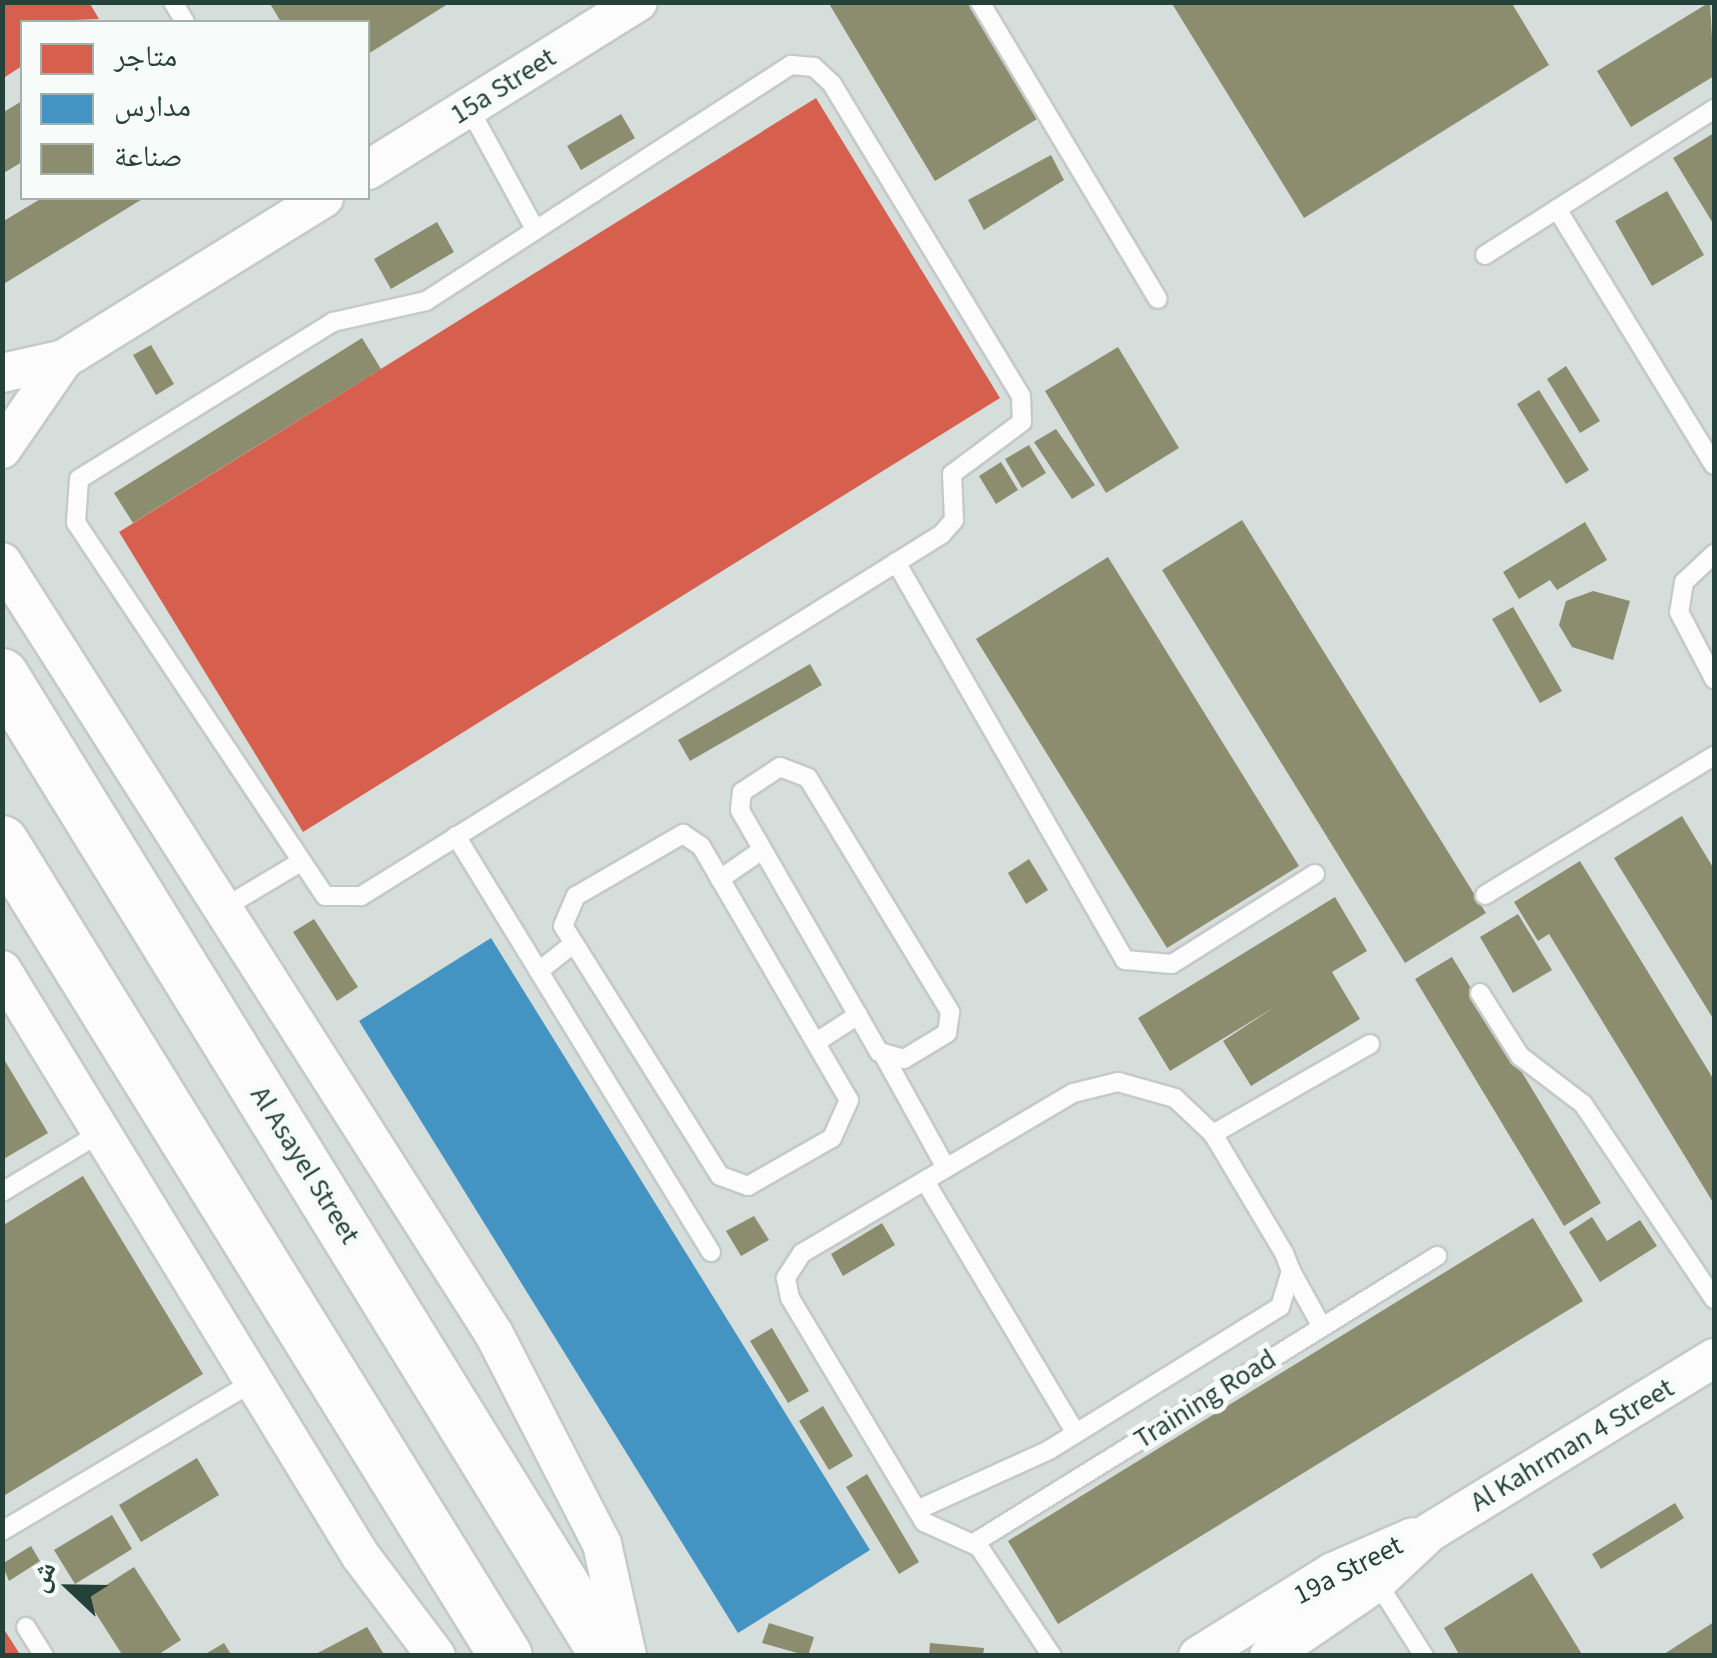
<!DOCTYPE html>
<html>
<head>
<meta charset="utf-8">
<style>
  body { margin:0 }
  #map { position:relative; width:1717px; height:1658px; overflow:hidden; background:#e8edeb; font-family:"Source Sans 3","Noto Naskh Arabic",sans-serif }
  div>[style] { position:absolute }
  .built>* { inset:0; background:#d6dedb }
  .shops>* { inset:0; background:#d6604d }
  .schools>* { inset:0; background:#4393c3 }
  .industry>* { inset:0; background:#8c8c6e }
  .roads { filter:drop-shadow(2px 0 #c5cac8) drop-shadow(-2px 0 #c5cac8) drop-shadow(0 2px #c5cac8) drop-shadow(0 -2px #c5cac8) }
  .lane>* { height:18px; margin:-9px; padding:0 9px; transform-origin:9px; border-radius:9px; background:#fcfcfc }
  .street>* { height:38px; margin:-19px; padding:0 19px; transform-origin:19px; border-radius:19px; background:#fcfcfc }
  .secondary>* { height:52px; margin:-26px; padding:0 26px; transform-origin:26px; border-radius:26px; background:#fcfcfc }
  span { translate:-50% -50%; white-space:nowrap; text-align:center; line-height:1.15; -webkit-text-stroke:10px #f7fbf9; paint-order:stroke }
  .street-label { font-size:28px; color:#24423a }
  .frame { position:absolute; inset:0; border:5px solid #24423a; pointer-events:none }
  .legend { position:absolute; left:20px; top:20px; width:350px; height:180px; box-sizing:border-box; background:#f7fbf9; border:2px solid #a3b1ad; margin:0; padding:12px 18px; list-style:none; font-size:30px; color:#24423a }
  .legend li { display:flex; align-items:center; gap:20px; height:50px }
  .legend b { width:50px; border:2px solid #a3b1ad }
  .north { position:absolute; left:20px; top:1538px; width:100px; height:100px; -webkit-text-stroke:8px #f7fbf9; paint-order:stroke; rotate:292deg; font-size:28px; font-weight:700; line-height:40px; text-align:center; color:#24423a }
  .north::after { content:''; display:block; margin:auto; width:35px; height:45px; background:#24423a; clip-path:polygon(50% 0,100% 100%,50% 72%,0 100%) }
</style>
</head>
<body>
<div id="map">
  <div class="built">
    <div style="clip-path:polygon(evenodd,3px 3px,1714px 3px,1714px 1655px,3px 1656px,3px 3px,22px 22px,368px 22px,368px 198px,22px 198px,22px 22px)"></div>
  </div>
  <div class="shops">
    <div style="clip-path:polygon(2px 2px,89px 2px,99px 19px,22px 22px,22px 66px,2px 79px)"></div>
    <div style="clip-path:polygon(816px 98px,1000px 398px,303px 832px,119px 532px)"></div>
    <div style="clip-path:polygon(2px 1626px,21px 1656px,2px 1656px)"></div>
  </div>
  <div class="schools">
    <div style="clip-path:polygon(491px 938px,870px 1550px,738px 1633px,359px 1021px)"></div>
  </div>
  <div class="industry">
    <div style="clip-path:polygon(269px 2px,322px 5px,451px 2px,368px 54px,368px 22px,281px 22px)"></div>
    <div style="clip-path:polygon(828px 2px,967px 2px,1037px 119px,935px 181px)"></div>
    <div style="clip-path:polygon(1171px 2px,1511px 2px,1549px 65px,1304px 218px)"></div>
    <div style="clip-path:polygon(1710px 2px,1714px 76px,1631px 127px,1597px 71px)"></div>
    <div style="clip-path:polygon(22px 101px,22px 162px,2px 174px,2px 113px)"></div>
    <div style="clip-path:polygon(621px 114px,635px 138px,581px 170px,567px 146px)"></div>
    <div style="clip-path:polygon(1714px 133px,1714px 225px,1673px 158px)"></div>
    <div style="clip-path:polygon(1051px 155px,1064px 180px,984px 230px,968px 200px)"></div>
    <div style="clip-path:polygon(1667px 191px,1704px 255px,1652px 286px,1615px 221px)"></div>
    <div style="clip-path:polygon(42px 198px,144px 198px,2px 285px,2px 222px)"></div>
    <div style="clip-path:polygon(437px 222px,454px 252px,391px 289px,374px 259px)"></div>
    <div style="clip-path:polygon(362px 338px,381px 369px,133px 523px,114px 493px)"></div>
    <div style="clip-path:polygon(151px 345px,174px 384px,156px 395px,133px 355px)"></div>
    <div style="clip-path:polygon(1118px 347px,1179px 448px,1106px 493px,1045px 391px)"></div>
    <div style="clip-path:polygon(1566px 366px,1600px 421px,1580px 433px,1547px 379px)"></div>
    <div style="clip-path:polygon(1539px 390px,1589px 470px,1566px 484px,1517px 404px)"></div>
    <div style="clip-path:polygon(1056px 429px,1095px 485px,1072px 499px,1034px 442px)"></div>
    <div style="clip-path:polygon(1029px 445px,1046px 473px,1022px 488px,1005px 459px)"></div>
    <div style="clip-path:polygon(1001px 462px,1018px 490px,996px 504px,979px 476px)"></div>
    <div style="clip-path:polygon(1242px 520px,1486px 913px,1405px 963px,1162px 570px)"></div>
    <div style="clip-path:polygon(1585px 522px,1607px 560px,1557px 590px,1550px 580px,1519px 599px,1503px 572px)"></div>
    <div style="clip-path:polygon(1108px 557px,1299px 866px,1167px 948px,976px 639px)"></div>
    <div style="clip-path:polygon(1593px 591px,1630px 601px,1613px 660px,1572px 647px,1559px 625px,1566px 601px)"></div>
    <div style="clip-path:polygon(1513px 607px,1562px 691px,1540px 703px,1492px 619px)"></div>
    <div style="clip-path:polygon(810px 664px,822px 685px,690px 761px,678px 740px)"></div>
    <div style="clip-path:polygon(1682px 816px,1714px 869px,1714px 1020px,1614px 858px)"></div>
    <div style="clip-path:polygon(1029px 859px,1048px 890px,1026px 904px,1008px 873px)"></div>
    <div style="clip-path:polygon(1580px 861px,1714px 1080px,1714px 1204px,1549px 934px,1538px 941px,1514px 902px)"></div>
    <div style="clip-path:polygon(1335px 897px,1367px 951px,1332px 972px,1360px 1019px,1251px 1086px,1223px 1041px,1273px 1008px,1170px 1071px,1138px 1018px)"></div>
    <div style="clip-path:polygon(1518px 914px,1552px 970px,1513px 993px,1480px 937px)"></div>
    <div style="clip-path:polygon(314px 919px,358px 987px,337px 1001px,293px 932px)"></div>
    <div style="clip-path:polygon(1452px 957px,1601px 1203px,1564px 1226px,1415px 979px)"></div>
    <div style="clip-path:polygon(2px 1056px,48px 1133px,2px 1160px)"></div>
    <div style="clip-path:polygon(83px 1176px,203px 1374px,2px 1497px,2px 1226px)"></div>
    <div style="clip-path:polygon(754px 1216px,769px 1240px,741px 1256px,726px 1231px)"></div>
    <div style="clip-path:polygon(1592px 1217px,1607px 1241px,1640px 1220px,1657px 1246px,1600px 1282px,1569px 1232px)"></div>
    <div style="clip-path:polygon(1533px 1218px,1583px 1301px,1058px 1624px,1008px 1541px)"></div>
    <div style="clip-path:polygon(882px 1223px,895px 1245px,843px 1276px,831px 1254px)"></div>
    <div style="clip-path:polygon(772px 1328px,809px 1391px,788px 1403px,750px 1341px)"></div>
    <div style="clip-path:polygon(823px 1406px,853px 1456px,829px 1470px,799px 1421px)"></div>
    <div style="clip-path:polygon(197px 1458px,219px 1495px,141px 1542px,119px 1505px)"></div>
    <div style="clip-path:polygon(867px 1474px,919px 1562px,899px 1574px,846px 1487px)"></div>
    <div style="clip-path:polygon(1675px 1503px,1684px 1518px,1601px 1569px,1592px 1554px)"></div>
    <div style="clip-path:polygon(112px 1515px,132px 1549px,75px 1584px,54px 1550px)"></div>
    <div style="clip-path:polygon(31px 1546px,40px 1561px,9px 1581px,2px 1564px)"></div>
    <div style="clip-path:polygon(134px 1567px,181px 1640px,156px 1656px,123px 1656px,86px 1598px)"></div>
    <div style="clip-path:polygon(1532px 1573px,1583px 1656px,1460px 1656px,1444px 1628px)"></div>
    <div style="clip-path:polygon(1714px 1622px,1714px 1656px,1661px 1656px)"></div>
    <div style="clip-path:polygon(769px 1623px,814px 1637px,808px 1656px,762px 1643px)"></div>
    <div style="clip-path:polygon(367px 1627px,385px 1656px,312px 1656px)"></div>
    <div style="clip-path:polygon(224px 1643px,232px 1656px,202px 1656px)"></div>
    <div style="clip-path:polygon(930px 1643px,984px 1648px,983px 1656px,929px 1656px)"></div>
  </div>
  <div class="roads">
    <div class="lane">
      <div style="left:173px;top:2px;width:23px;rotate:59deg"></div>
      <div style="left:980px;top:2px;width:346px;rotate:59.1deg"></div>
      <div style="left:791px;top:65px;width:23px;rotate:5deg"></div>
      <div style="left:814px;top:67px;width:25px;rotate:43deg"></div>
      <div style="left:832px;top:84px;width:365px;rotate:58.8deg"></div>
      <div style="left:1021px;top:396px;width:26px;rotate:88deg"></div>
      <div style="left:1022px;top:422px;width:87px;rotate:143.4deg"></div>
      <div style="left:952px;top:474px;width:46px;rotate:87.5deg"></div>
      <div style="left:954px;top:520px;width:18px;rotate:131deg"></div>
      <div style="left:942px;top:534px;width:685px;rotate:148.07deg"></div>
      <div style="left:361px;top:896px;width:36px;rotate:180deg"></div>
      <div style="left:325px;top:896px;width:449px;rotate:-123.7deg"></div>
      <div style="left:76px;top:522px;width:43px;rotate:-86deg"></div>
      <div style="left:79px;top:479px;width:299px;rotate:-31.7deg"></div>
      <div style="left:333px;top:322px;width:95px;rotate:-12.7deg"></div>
      <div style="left:426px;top:301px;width:435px;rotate:-32.9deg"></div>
      <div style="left:469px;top:108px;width:138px;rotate:61.4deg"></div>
      <div style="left:1557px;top:209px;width:300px;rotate:58.5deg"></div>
      <div style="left:1485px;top:255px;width:272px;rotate:-32.5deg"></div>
      <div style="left:1714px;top:554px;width:41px;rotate:137deg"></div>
      <div style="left:1684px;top:582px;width:30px;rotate:99deg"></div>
      <div style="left:1679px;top:612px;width:76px;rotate:62.4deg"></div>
      <div style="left:896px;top:562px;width:459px;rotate:60.1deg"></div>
      <div style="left:1125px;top:960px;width:47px;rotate:4.9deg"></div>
      <div style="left:1172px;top:964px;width:169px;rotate:-32.2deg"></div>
      <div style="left:780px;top:767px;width:30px;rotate:21deg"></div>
      <div style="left:808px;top:778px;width:274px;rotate:58.7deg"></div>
      <div style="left:950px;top:1012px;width:21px;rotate:98deg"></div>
      <div style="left:947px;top:1033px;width:50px;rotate:148.8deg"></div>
      <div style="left:904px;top:1059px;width:26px;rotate:-164deg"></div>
      <div style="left:879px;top:1052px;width:279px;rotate:-119.9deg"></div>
      <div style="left:740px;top:810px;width:18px;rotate:-84deg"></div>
      <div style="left:742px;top:792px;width:45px;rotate:-33.3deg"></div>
      <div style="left:683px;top:834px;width:22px;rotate:34deg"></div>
      <div style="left:701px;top:846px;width:294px;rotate:59.8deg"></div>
      <div style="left:849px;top:1100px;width:42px;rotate:114.1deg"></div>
      <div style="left:832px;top:1138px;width:97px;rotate:150.3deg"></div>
      <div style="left:748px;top:1186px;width:30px;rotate:-160deg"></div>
      <div style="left:720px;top:1176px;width:295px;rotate:-122.1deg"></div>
      <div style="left:563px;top:926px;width:33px;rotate:-67deg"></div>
      <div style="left:576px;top:896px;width:124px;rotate:-30.1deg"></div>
      <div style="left:456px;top:836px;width:488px;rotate:58.5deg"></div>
      <div style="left:720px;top:879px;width:51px;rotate:-34.6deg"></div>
      <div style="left:1485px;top:895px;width:268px;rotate:-31.3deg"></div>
      <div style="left:222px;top:909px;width:90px;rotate:-30.9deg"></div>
      <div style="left:539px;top:971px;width:43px;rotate:-38.5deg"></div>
      <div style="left:1480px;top:993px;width:75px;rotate:57.6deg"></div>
      <div style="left:1520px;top:1056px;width:79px;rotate:37.3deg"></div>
      <div style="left:1583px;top:1104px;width:235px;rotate:56.1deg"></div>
      <div style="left:818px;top:1041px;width:48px;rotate:-33deg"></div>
      <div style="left:884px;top:1056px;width:128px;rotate:61deg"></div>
      <div style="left:1213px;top:1134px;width:181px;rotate:-29.8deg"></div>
      <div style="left:925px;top:1181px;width:294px;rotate:59.1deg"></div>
      <div style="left:2px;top:1192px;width:117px;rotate:-31deg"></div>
      <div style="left:1291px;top:1271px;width:64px;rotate:61deg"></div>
      <div style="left:917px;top:1510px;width:145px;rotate:-24.4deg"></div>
      <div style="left:1049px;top:1450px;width:272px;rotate:-31.8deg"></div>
      <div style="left:1280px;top:1307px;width:38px;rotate:-73deg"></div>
      <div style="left:1291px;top:1271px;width:19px;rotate:-111deg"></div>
      <div style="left:1284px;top:1253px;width:139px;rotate:-120.8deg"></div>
      <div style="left:1213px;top:1134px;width:52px;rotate:-136.5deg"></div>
      <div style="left:1175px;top:1098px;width:59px;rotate:-164.3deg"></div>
      <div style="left:1118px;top:1082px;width:46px;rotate:166.3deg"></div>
      <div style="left:1073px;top:1093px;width:315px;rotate:149.4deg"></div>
      <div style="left:802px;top:1253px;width:30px;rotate:123deg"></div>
      <div style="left:786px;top:1278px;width:20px;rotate:79deg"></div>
      <div style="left:790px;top:1298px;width:247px;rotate:59.1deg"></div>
      <div style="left:917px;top:1510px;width:14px;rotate:60deg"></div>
      <div style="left:924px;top:1522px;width:60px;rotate:24.4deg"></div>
      <div style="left:979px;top:1547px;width:131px;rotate:56.2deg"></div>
      <div style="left:2px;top:1531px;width:292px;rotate:-30.7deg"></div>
      <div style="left:974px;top:1543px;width:545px;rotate:-31.79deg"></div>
      <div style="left:1377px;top:1582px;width:88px;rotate:57.6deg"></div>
      <div style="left:26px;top:1627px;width:34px;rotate:58deg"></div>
    </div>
    <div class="street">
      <div style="left:368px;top:170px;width:318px;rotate:-31.9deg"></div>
      <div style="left:2px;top:373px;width:64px;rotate:-12.7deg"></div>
      <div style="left:2px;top:449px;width:109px;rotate:-55.4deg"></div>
      <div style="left:64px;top:359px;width:306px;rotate:-31.8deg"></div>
      <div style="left:2px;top:562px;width:915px;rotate:57.49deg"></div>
      <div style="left:494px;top:1334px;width:236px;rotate:62.8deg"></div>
      <div style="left:602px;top:1544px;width:115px;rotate:77.4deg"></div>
      <div style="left:2px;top:970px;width:686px;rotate:58.53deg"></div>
      <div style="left:360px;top:1555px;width:126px;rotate:53deg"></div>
      <div style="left:1198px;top:1656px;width:159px;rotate:-31.9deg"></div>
      <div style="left:1333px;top:1572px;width:87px;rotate:-23.6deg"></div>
      <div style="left:1269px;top:1656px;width:131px;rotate:-34.4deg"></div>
      <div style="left:1377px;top:1582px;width:73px;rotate:-43.3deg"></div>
      <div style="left:1430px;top:1532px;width:333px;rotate:-31.5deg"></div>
    </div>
    <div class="secondary">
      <div style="left:2px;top:675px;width:1153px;rotate:58.34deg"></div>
      <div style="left:2px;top:842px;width:957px;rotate:58.24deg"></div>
    </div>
  </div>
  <div class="street-label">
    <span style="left:503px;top:86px;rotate:-32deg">15a Street</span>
    <span style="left:305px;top:1165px;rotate:58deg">Al Asayel Street</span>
    <span style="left:1205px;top:1399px;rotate:-32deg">Training Road</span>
    <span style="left:1572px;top:1445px;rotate:-31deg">Al Kahrman 4 Street</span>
    <span style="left:1348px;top:1570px;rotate:-27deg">19a Street</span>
  </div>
  <div class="frame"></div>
  <ul class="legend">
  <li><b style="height:28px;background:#d6604d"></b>متاجر</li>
  <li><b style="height:28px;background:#4393c3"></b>مدارس</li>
  <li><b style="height:28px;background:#8c8c6e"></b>صناعة</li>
  </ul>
  <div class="north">ش</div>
</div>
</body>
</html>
